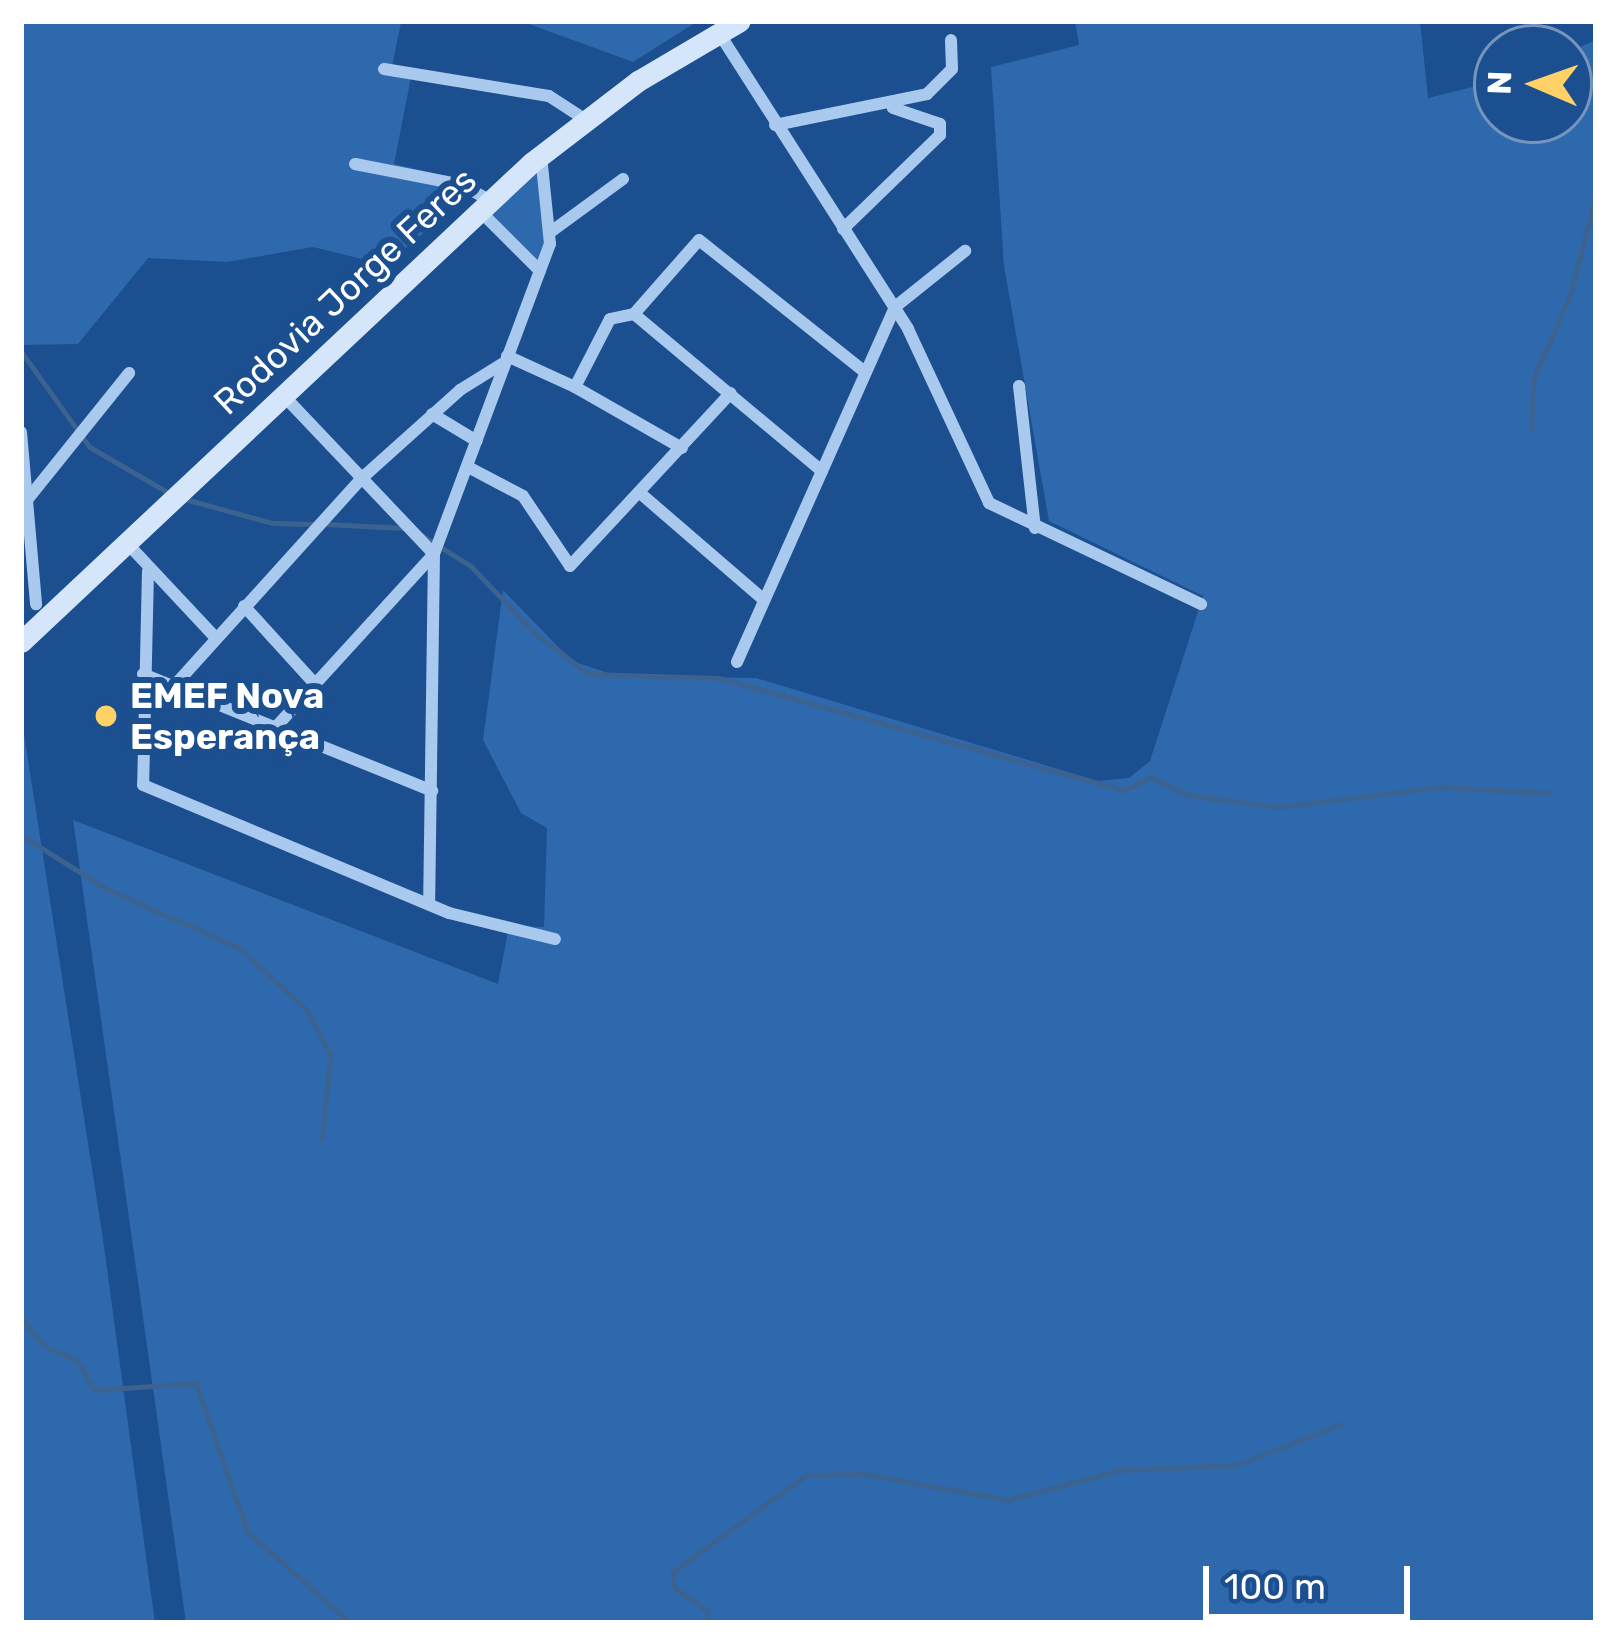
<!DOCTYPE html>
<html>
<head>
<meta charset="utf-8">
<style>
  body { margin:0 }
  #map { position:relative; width:1617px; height:1644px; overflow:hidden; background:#1b4f8f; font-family:Rubik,sans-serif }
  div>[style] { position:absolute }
  .green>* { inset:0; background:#2e69ad }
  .stream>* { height:4.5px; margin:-2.25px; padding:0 2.25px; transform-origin:2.25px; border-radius:2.25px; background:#3c6290 }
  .minor>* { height:12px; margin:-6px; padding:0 6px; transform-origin:6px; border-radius:6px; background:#a9c9ee }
  .secondary>* { height:21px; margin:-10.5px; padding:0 10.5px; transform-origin:10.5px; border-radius:10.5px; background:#d6e6fa }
  .dots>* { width:33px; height:33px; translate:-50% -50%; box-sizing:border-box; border:6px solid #1b4f8f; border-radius:50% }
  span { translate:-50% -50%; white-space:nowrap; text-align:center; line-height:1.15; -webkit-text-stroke:12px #1b4f8f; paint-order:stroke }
  .street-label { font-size:36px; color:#fff }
  .poi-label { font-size:36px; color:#fff; font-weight:700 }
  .left { translate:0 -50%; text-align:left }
  .frame { position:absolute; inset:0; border:24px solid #fff; pointer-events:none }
  .north { position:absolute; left:1473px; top:24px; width:120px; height:120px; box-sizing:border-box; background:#1b4f8f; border:3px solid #7695bc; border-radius:50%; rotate:272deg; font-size:33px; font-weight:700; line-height:48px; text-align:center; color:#fff }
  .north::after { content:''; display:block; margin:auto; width:42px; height:54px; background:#ffd166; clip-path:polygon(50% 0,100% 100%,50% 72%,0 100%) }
  .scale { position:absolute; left:1203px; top:1566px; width:207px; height:54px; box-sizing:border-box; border:6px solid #fff; border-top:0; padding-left:15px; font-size:36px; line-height:42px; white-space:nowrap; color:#fff; -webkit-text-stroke:9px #1b4f8f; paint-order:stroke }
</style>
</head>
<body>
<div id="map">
  <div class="green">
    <div style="clip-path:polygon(21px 21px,698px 21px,633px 62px,529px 24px,401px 23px,392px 66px,411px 77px,394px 164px,482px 184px,386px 265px,313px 247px,227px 262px,148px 258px,78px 344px,21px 345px)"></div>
    <div style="clip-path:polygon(1075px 21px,1420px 21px,1428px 98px,1497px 81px,1497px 120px,1569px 120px,1569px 52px,1596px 40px,1596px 1623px,186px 1623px,73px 820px,498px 984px,509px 926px,544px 927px,547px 828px,521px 813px,483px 740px,503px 590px,572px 661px,617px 676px,756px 678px,1098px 781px,1129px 778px,1150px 761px,1203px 596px,1049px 521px,1004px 266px,991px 67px,1079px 45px)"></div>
    <div style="clip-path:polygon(538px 162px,547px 242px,538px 264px,487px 209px)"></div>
    <div style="clip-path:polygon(21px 715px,103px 1239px,155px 1623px,21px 1623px)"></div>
  </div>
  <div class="stream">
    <div style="left:1536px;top:21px;width:34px;rotate:52deg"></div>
    <div style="left:1569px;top:56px;width:30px;rotate:27deg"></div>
    <div style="left:21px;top:351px;width:118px;rotate:54.3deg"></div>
    <div style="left:90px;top:447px;width:91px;rotate:30.2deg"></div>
    <div style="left:1531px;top:431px;width:54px;rotate:-86.8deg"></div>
    <div style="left:1534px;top:377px;width:89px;rotate:-66deg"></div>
    <div style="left:1570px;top:296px;width:105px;rotate:-75.7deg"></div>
    <div style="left:185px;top:499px;width:91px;rotate:15.3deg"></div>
    <div style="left:273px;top:523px;width:41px;rotate:1.4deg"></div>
    <div style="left:325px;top:524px;width:79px;rotate:2.9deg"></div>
    <div style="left:420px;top:534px;width:60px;rotate:32.1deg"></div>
    <div style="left:471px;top:566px;width:94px;rotate:46.3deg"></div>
    <div style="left:536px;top:634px;width:66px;rotate:37deg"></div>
    <div style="left:589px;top:674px;width:130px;rotate:1.8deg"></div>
    <div style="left:719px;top:678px;width:420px;rotate:15.5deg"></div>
    <div style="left:1124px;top:790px;width:30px;rotate:-26deg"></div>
    <div style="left:1151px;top:777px;width:41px;rotate:25.9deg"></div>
    <div style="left:1188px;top:795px;width:91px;rotate:7.6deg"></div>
    <div style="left:1278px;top:807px;width:165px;rotate:-7deg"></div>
    <div style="left:1442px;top:787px;width:108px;rotate:3.2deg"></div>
    <div style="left:21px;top:835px;width:99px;rotate:32.2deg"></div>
    <div style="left:105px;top:888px;width:148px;rotate:24deg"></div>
    <div style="left:240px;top:948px;width:93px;rotate:42.8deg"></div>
    <div style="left:308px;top:1011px;width:50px;rotate:62.4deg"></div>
    <div style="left:331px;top:1055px;width:85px;rotate:96deg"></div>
    <div style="left:21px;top:1318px;width:37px;rotate:49deg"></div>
    <div style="left:45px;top:1346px;width:35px;rotate:24deg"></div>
    <div style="left:77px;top:1360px;width:35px;rotate:59deg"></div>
    <div style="left:95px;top:1390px;width:101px;rotate:-4deg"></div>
    <div style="left:196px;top:1383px;width:158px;rotate:70.8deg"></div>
    <div style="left:248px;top:1532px;width:137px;rotate:41.5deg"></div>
    <div style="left:707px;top:1623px;width:12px;rotate:-90deg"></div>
    <div style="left:707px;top:1611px;width:40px;rotate:-145.1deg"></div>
    <div style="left:674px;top:1588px;width:16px;rotate:-94deg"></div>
    <div style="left:673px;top:1572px;width:165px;rotate:-36.1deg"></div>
    <div style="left:806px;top:1475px;width:59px;rotate:-1deg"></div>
    <div style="left:865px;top:1474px;width:145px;rotate:10.3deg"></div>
    <div style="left:1008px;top:1500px;width:117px;rotate:-14.9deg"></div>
    <div style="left:1121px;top:1470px;width:116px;rotate:-2.5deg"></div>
    <div style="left:1237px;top:1465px;width:112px;rotate:-21.5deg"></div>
  </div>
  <div class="minor">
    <div style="left:719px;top:33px;width:351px;rotate:57.4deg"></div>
    <div style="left:908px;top:329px;width:192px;rotate:65deg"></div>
    <div style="left:989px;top:503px;width:235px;rotate:25.5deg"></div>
    <div style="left:384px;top:69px;width:167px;rotate:9.3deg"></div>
    <div style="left:549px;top:96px;width:44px;rotate:33deg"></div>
    <div style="left:775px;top:125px;width:155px;rotate:-11.5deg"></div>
    <div style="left:927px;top:94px;width:35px;rotate:-45deg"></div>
    <div style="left:952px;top:69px;width:29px;rotate:-92deg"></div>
    <div style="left:355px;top:164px;width:109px;rotate:11.1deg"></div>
    <div style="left:462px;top:185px;width:31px;rotate:29deg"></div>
    <div style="left:479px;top:210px;width:86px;rotate:45deg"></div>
    <div style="left:843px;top:229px;width:135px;rotate:-44.1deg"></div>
    <div style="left:940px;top:135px;width:11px;rotate:-90deg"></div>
    <div style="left:940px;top:124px;width:50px;rotate:-161.2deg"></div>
    <div style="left:552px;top:231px;width:88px;rotate:-36.2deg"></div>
    <div style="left:634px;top:314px;width:245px;rotate:39.9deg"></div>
    <div style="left:507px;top:356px;width:75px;rotate:24.5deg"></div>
    <div style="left:575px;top:387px;width:76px;rotate:-62.8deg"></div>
    <div style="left:610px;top:319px;width:25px;rotate:-12deg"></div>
    <div style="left:634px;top:314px;width:98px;rotate:-48.7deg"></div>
    <div style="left:699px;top:240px;width:212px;rotate:38.5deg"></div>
    <div style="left:1019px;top:386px;width:143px;rotate:83.6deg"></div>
    <div style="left:575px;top:387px;width:123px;rotate:29.7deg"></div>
    <div style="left:283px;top:395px;width:219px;rotate:46.5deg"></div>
    <div style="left:434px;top:554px;width:350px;rotate:90.8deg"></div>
    <div style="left:432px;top:414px;width:52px;rotate:31deg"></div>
    <div style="left:21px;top:432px;width:173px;rotate:85deg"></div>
    <div style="left:468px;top:467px;width:62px;rotate:27.8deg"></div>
    <div style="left:523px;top:496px;width:84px;rotate:56.1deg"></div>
    <div style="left:570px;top:566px;width:236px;rotate:-47.1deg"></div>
    <div style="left:640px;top:493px;width:164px;rotate:40.8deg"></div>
    <div style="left:27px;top:500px;width:163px;rotate:-51.2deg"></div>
    <div style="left:126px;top:542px;width:130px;rotate:46.9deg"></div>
    <div style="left:148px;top:571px;width:214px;rotate:91.3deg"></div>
    <div style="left:143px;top:785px;width:332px;rotate:22.7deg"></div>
    <div style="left:449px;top:913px;width:109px;rotate:13.8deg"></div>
    <div style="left:244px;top:606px;width:105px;rotate:47.7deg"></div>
    <div style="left:737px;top:662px;width:389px;rotate:-66deg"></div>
    <div style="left:895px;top:307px;width:90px;rotate:-38.7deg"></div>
    <div style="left:143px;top:674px;width:312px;rotate:22deg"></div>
    <div style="left:174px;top:686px;width:280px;rotate:-47.9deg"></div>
    <div style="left:362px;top:478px;width:132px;rotate:-41.9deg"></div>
    <div style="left:460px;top:390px;width:53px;rotate:-31.9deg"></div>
    <div style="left:275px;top:728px;width:236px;rotate:-47.6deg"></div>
    <div style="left:434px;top:554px;width:331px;rotate:-69.5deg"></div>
    <div style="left:550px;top:244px;width:89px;rotate:-95.8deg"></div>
  </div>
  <div class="secondary">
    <div style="left:21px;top:642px;width:700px;rotate:-43.2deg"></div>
    <div style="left:531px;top:163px;width:135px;rotate:-37.5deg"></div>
    <div style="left:638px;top:81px;width:118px;rotate:-30.5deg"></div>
  </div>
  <div class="dots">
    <div style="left:106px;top:716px;background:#ffd166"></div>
  </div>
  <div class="street-label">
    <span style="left:345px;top:291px;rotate:-43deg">Rodovia Jorge Feres</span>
  </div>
  <div class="poi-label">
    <span class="left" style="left:130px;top:716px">EMEF Nova<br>Esperança</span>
  </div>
  <div class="frame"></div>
  <div class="north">N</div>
  <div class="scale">100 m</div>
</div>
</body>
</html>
